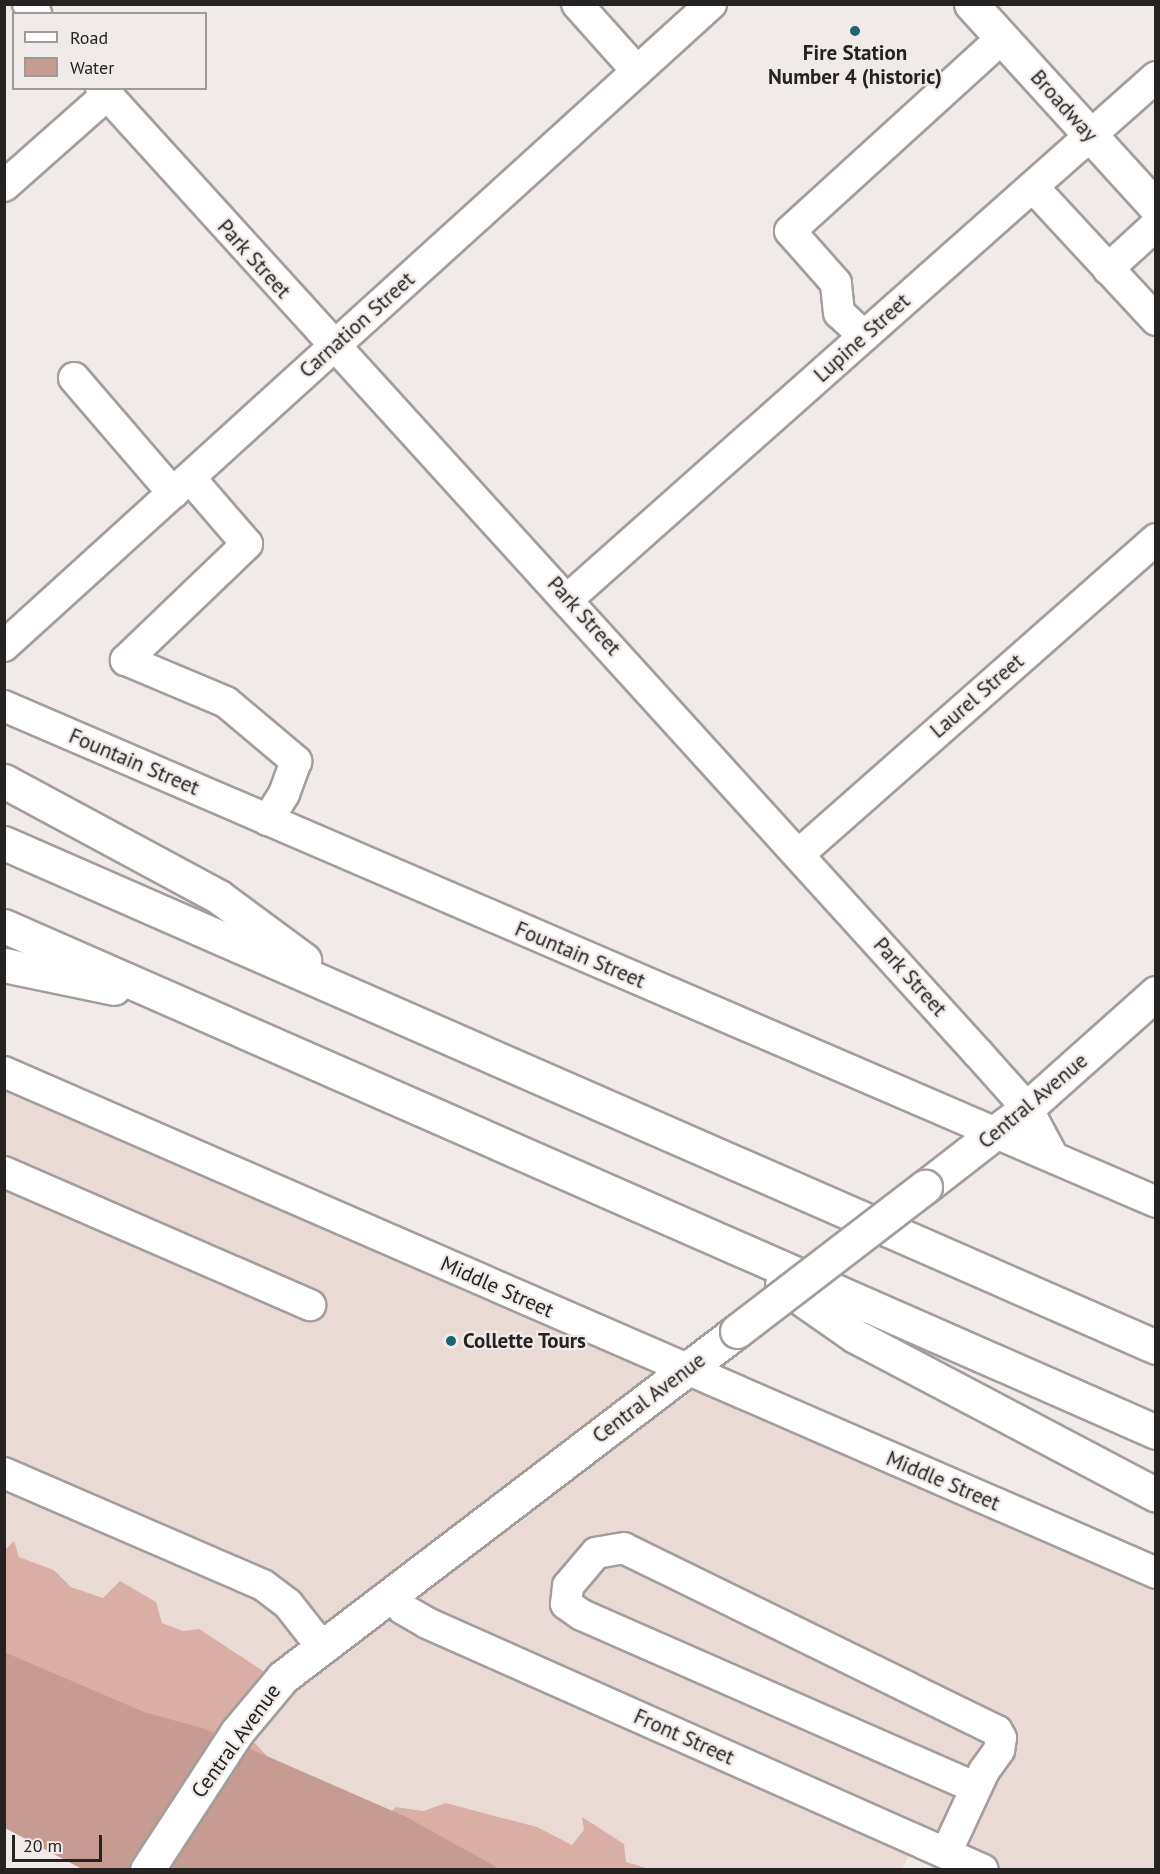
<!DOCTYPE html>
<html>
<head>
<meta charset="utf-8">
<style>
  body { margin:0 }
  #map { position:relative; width:1160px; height:1874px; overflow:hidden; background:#f0eae8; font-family:"PT Sans",sans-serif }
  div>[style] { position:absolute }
  .built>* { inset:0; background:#e9dad6 }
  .forest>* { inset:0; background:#d9aea4 }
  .water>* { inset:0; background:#c69b92 }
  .roads { filter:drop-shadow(2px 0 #a39d9c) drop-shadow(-2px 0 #a39d9c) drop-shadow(0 2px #a39d9c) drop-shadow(0 -2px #a39d9c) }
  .minor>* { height:30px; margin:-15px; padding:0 15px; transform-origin:15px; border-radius:15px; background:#fff }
  .major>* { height:33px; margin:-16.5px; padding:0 16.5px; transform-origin:16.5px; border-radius:16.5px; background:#fff }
  .highway>* { height:33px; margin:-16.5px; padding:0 16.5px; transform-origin:16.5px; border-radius:16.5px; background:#fff }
  .bridges { filter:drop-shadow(2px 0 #a39d9c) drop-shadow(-2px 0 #a39d9c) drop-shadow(0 2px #a39d9c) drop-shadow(0 -2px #a39d9c) }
  .major-bridge>* { height:33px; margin:-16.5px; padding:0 16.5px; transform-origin:16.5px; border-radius:16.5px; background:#fff }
  .dots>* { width:16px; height:16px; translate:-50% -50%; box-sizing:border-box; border:3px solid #f0eae8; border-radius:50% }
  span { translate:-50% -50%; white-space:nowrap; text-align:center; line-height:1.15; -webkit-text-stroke:4.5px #f0eae8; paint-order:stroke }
  .poi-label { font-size:21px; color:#252322; font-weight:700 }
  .left { translate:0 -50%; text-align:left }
  .street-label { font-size:21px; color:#252322 }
  .frame { position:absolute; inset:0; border:6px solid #252322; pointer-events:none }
  .legend { position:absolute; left:12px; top:12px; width:195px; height:78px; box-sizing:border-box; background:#f0eae8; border:2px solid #9f9a99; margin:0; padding:8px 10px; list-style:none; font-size:18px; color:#252322 }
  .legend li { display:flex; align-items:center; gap:12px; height:30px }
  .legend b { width:30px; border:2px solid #9f9a99 }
  .scale { position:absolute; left:12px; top:1835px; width:90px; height:27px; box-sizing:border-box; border:3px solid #252322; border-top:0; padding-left:8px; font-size:18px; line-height:21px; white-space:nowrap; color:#252322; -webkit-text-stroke:4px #f0eae8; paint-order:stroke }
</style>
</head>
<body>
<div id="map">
  <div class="built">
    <div style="clip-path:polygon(5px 1066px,1155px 1571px,1155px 1869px,931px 1869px,940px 1849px,917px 1839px,902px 1869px,649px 1869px,626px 1862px,583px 1817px,584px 1830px,572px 1846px,537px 1827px,446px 1803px,423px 1811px,396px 1807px,389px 1813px,293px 1783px,247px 1735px,183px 1631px,162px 1623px,156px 1602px,103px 1598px,71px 1587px,54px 1570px,19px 1557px,14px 1542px,5px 1550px)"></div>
  </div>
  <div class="forest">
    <div style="clip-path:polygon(14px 1541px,19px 1557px,54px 1570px,71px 1587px,103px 1598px,120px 1581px,156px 1602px,162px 1623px,183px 1631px,199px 1629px,283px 1684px,247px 1735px,293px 1783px,389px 1813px,396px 1807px,423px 1811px,446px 1803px,537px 1827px,572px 1845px,584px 1830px,582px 1817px,624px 1844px,626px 1862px,649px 1869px,436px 1869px,5px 1690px,5px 1550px)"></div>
  </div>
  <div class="water">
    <div style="clip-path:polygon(4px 1652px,144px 1712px,205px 1729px,404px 1816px,500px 1869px,82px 1869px,5px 1828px)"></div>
  </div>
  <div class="roads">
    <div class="minor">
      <div style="left:28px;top:4px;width:13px;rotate:51deg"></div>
      <div style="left:577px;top:4px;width:90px;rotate:48.2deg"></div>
      <div style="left:101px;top:88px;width:1304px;rotate:47.74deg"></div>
      <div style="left:978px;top:1053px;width:74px;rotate:48.3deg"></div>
      <div style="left:1027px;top:1108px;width:53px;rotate:62deg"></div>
      <div style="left:4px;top:186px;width:137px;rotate:-41.5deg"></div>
      <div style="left:1033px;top:187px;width:181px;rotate:47.2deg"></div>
      <div style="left:1108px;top:269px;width:65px;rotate:-42.5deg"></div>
      <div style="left:864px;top:336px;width:34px;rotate:-137deg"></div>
      <div style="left:839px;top:313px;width:30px;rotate:-96deg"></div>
      <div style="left:836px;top:283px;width:69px;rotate:-131.5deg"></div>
      <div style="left:790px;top:231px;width:287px;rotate:-42.3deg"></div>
      <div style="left:74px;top:378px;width:152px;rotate:49.3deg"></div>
      <div style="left:190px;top:478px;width:87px;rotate:49.2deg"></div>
      <div style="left:247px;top:544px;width:168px;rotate:136.2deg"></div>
      <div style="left:126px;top:660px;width:108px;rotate:22.8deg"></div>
      <div style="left:226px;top:702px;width:92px;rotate:40.1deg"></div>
      <div style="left:296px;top:761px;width:35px;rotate:110deg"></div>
      <div style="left:284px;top:794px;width:31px;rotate:122deg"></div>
      <div style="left:569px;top:598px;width:785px;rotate:-41.59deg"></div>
      <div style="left:4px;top:646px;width:955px;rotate:-42.24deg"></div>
      <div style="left:4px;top:706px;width:1254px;rotate:23.29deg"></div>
      <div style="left:799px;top:854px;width:476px;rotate:-41.4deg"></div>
      <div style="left:4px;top:1072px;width:1256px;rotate:23.5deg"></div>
      <div style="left:4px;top:1172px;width:334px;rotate:23.5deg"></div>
      <div style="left:4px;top:1473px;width:282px;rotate:23.4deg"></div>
      <div style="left:263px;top:1585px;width:31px;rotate:37deg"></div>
      <div style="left:288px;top:1604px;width:53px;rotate:51.8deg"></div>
      <div style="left:391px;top:1594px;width:19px;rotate:51deg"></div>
      <div style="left:403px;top:1609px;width:28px;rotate:30deg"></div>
      <div style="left:427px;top:1623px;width:608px;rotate:23.95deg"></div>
      <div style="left:946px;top:1853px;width:90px;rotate:-65.1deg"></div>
      <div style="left:984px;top:1771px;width:26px;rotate:-54deg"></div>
      <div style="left:999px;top:1750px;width:12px;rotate:-81deg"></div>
      <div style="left:1001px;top:1738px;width:8px;rotate:-120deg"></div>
      <div style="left:997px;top:1731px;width:415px;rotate:-153.9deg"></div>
      <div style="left:624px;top:1548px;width:28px;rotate:170deg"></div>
      <div style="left:596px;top:1553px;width:43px;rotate:130.3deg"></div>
      <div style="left:568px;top:1586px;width:18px;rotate:96deg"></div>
      <div style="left:566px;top:1604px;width:19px;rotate:35deg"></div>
      <div style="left:582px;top:1615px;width:430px;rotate:23.7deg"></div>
    </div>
    <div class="major">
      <div style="left:971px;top:4px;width:275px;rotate:47.7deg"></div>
      <div style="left:925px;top:1187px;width:129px;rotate:-37.8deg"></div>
      <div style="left:1027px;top:1108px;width:173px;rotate:-41.7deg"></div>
      <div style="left:147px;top:1870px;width:165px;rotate:-56.9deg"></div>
      <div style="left:237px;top:1732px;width:72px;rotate:-50.1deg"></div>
      <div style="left:283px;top:1677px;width:571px;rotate:-37.31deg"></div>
    </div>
    <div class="highway">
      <div style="left:4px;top:781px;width:244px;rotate:28.3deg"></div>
      <div style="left:219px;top:897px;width:106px;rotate:36.5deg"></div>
      <div style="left:4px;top:843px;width:1257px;rotate:23.63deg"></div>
      <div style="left:4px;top:926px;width:1258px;rotate:23.71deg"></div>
      <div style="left:4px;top:965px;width:112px;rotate:11.8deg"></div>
      <div style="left:782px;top:1285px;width:89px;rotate:34.9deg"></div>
      <div style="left:855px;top:1336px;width:340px;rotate:27.8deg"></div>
    </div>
  </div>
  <div class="bridges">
    <div class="major-bridge">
      <div style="left:737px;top:1331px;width:237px;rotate:-37.5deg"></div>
    </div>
  </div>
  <div class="dots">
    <div style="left:855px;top:31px;background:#19666e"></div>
    <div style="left:451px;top:1341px;background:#19666e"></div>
  </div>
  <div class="poi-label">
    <span style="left:855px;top:65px">Fire Station<br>Number 4 (historic)</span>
    <span class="left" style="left:463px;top:1341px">Collette Tours</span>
  </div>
  <div class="street-label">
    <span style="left:1064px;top:106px;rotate:48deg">Broadway</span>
    <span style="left:254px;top:259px;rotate:48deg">Park Street</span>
    <span style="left:357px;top:325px;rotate:-42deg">Carnation Street</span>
    <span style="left:862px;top:338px;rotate:-42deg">Lupine Street</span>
    <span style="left:584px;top:616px;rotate:48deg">Park Street</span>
    <span style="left:977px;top:696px;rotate:-41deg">Laurel Street</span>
    <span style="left:134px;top:762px;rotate:23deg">Fountain Street</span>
    <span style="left:580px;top:955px;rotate:23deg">Fountain Street</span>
    <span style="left:910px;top:977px;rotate:48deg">Park Street</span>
    <span style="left:1033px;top:1101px;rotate:-40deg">Central Avenue</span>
    <span style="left:497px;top:1287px;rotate:24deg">Middle Street</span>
    <span style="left:649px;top:1398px;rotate:-37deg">Central Avenue</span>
    <span style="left:943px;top:1481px;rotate:23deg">Middle Street</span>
    <span style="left:684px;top:1737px;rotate:24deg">Front Street</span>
    <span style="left:236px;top:1741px;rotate:-54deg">Central Avenue</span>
  </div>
  <div class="frame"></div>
  <ul class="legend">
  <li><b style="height:8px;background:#fff"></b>Road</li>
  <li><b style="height:16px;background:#c69b92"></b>Water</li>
  </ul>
  <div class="scale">20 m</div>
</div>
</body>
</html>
